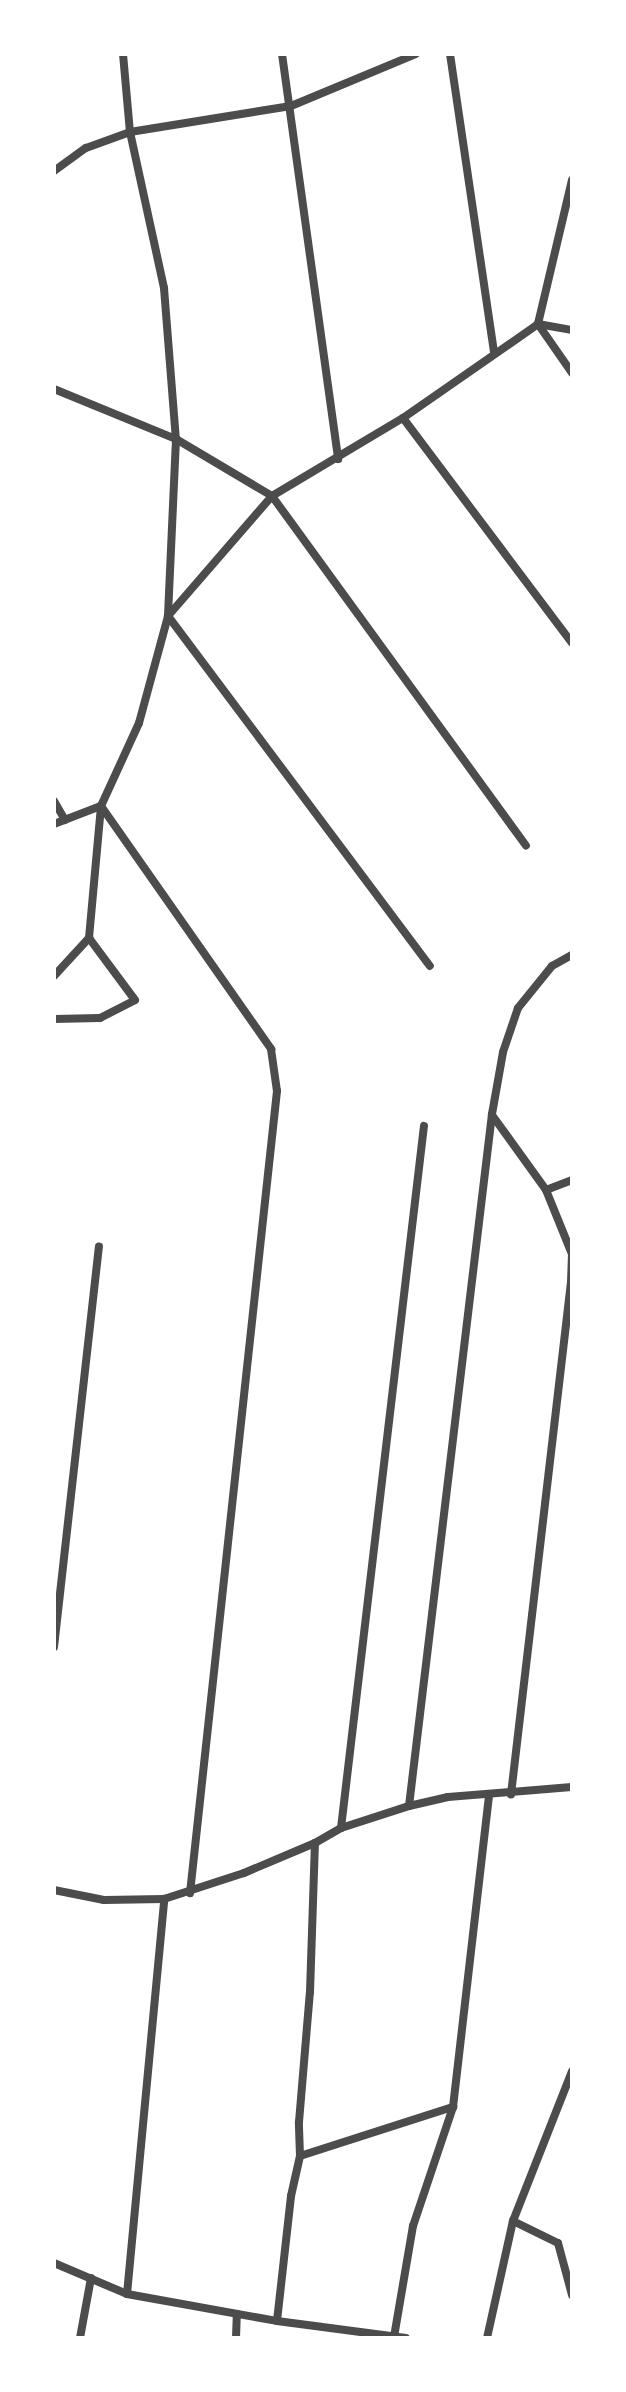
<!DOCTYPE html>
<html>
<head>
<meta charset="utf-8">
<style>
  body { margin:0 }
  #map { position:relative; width:626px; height:2392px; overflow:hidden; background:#fff; font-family:"Open Sans",sans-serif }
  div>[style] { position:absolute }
  .minor>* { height:8px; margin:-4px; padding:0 4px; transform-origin:4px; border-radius:4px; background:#4c4c4c }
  span { translate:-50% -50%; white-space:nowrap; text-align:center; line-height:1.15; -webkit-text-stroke:7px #fff; paint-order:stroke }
  .frame { position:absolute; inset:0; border:56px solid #fff; pointer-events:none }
</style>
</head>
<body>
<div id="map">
  <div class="minor">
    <div style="left:123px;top:54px;width:78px;rotate:84.9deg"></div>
    <div style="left:130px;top:132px;width:160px;rotate:77.7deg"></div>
    <div style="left:164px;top:288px;width:151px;rotate:85.5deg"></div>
    <div style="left:176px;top:439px;width:177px;rotate:92.6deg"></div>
    <div style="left:168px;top:616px;width:437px;rotate:53.2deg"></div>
    <div style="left:282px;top:54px;width:409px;rotate:82.1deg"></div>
    <div style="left:450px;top:54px;width:302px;rotate:81.6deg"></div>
    <div style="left:54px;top:171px;width:39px;rotate:-36deg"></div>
    <div style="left:86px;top:148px;width:47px;rotate:-20deg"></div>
    <div style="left:130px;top:132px;width:163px;rotate:-9.2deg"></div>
    <div style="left:291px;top:106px;width:135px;rotate:-22.6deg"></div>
    <div style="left:572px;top:180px;width:148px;rotate:103.3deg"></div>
    <div style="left:538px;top:324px;width:60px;rotate:55.2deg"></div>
    <div style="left:54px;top:389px;width:132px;rotate:22.3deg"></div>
    <div style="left:176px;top:439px;width:112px;rotate:30.7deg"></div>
    <div style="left:272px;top:496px;width:432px;rotate:54deg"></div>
    <div style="left:403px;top:418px;width:281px;rotate:53.1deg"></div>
    <div style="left:54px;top:801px;width:22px;rotate:60deg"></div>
    <div style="left:101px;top:806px;width:297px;rotate:55deg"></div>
    <div style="left:271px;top:1049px;width:42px;rotate:81.9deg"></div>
    <div style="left:277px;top:1091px;width:807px;rotate:96.19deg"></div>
    <div style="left:54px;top:824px;width:50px;rotate:-21deg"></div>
    <div style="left:54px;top:976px;width:52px;rotate:-47.4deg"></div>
    <div style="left:89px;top:938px;width:133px;rotate:-84.8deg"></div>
    <div style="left:101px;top:806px;width:91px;rotate:-65.4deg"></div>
    <div style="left:139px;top:723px;width:111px;rotate:-74.8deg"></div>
    <div style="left:168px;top:616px;width:159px;rotate:-49.1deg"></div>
    <div style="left:272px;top:496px;width:152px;rotate:-30.8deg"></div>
    <div style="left:403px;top:418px;width:165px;rotate:-34.8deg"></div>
    <div style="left:538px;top:324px;width:35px;rotate:10deg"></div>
    <div style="left:54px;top:1019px;width:46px;rotate:-1.2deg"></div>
    <div style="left:100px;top:1018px;width:39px;rotate:-27deg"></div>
    <div style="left:135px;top:1000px;width:77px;rotate:-126.6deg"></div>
    <div style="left:492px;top:1115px;width:92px;rotate:54.2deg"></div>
    <div style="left:546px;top:1190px;width:69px;rotate:67.9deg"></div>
    <div style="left:572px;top:1254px;width:28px;rotate:92deg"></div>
    <div style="left:571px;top:1282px;width:516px;rotate:96.68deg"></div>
    <div style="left:546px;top:1190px;width:28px;rotate:-21deg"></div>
    <div style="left:54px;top:1647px;width:403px;rotate:-83.6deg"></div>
    <div style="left:409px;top:1806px;width:697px;rotate:-83.16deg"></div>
    <div style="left:492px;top:1114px;width:63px;rotate:-79.9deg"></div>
    <div style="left:503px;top:1052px;width:46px;rotate:-71.2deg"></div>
    <div style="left:518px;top:1008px;width:54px;rotate:-51deg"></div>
    <div style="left:552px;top:966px;width:23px;rotate:-29deg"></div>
    <div style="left:341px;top:1828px;width:707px;rotate:-83.26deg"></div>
    <div style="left:54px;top:1890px;width:51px;rotate:11.3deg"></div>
    <div style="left:104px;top:1900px;width:60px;rotate:-1deg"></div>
    <div style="left:164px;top:1899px;width:84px;rotate:-18deg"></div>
    <div style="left:244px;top:1873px;width:77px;rotate:-22.9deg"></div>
    <div style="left:315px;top:1843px;width:30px;rotate:-30deg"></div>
    <div style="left:341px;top:1828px;width:71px;rotate:-17.9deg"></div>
    <div style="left:409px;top:1806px;width:40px;rotate:-13deg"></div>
    <div style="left:448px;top:1797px;width:124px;rotate:-4.6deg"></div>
    <div style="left:300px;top:2156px;width:161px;rotate:-17.8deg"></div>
    <div style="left:513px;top:2221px;width:50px;rotate:26.1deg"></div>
    <div style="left:558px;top:2243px;width:54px;rotate:74.9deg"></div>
    <div style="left:54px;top:2263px;width:79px;rotate:23deg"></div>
    <div style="left:127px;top:2294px;width:152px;rotate:10.2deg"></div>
    <div style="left:277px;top:2321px;width:130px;rotate:7.5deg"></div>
    <div style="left:127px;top:2294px;width:397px;rotate:-84.6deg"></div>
    <div style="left:277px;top:2321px;width:126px;rotate:-83.6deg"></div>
    <div style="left:291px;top:2196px;width:41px;rotate:-77.3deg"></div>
    <div style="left:300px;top:2156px;width:34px;rotate:-92deg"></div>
    <div style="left:299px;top:2122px;width:130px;rotate:-85.2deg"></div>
    <div style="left:310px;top:1992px;width:149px;rotate:-88.1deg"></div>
    <div style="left:394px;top:2337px;width:113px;rotate:-80.3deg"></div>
    <div style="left:413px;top:2226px;width:126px;rotate:-71.4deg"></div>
    <div style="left:453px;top:2107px;width:313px;rotate:-83.4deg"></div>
    <div style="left:80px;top:2338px;width:61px;rotate:-79.6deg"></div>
    <div style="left:236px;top:2338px;width:24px;rotate:-88deg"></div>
    <div style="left:487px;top:2338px;width:120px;rotate:-77.5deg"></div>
    <div style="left:513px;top:2221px;width:161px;rotate:-68.5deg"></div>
  </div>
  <div class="frame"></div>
</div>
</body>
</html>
